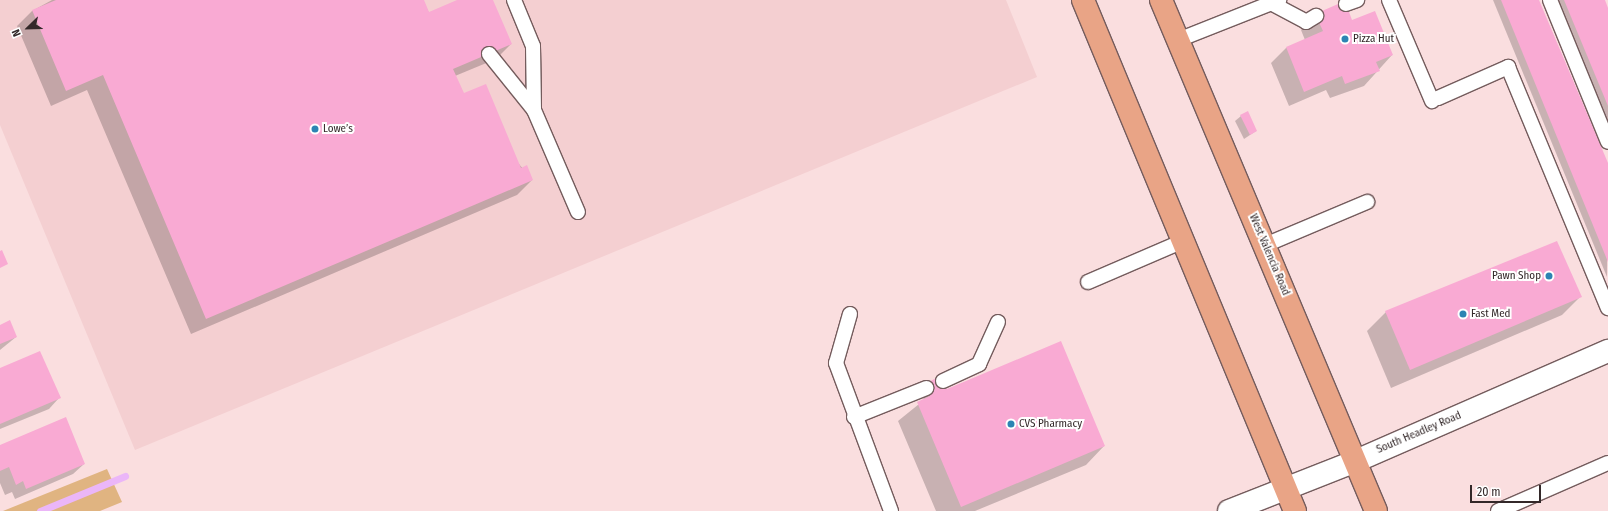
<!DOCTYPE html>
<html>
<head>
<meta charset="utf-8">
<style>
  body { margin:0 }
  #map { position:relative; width:1608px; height:511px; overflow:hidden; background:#fadedf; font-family:"Fira Sans Condensed",sans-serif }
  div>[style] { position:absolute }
  .built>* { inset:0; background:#f4cfd1 }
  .green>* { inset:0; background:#e0b481 }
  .shadow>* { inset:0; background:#0003 }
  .stream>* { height:7px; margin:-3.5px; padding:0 3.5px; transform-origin:3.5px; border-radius:3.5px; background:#ebb6f8 }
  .building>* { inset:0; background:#f9aad3 }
  .roads { filter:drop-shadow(1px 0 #745c5d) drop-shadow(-1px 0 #745c5d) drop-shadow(0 1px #745c5d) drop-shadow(0 -1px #745c5d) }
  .lane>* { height:14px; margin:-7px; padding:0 7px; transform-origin:7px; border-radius:7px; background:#fff }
  .street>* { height:22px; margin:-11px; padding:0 11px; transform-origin:11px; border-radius:11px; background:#fff }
  .secondary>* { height:22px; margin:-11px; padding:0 11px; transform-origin:11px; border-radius:11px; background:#fff }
  .primary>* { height:22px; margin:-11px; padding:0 11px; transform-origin:11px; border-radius:11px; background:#e9a486 }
  .dots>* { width:11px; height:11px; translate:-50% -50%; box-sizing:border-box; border:2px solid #fff; border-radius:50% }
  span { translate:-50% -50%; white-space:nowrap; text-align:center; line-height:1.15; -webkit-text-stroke:4px #fff; paint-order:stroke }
  .poi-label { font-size:11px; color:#332829 }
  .left { translate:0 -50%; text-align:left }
  .right { translate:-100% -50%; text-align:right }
  .street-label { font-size:11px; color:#332829 }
  .north { position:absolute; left:8px; top:8px; width:40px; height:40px; -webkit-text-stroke:3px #fff; paint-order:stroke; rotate:247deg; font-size:11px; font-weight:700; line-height:16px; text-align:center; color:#332829 }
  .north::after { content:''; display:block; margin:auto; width:14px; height:18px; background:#332829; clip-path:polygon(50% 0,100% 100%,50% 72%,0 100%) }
  .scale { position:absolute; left:1470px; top:485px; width:71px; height:18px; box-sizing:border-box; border:2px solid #332829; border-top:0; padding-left:5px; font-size:12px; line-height:14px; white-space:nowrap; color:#332829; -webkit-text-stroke:3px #fff; paint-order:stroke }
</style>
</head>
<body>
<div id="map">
  <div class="built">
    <div style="clip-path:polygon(0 0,1006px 0,1037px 77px,135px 450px,0 125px)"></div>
  </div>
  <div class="green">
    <div style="clip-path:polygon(107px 469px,122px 502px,100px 511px,3px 511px)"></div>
  </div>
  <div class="shadow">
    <div style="clip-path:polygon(52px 0,423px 0,429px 13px,459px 0,492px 0,511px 44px,496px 59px,455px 76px,463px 95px,532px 180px,517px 195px,191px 334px,87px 90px,51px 106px,17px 26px,32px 11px)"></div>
    <div style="clip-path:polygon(1493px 0,1538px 0,1608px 165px,1607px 277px)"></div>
    <div style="clip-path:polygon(1557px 0,1604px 0,1608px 11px,1608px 124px)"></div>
    <div style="clip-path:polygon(1316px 15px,1352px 21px,1392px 55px,1364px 86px,1330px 98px,1326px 90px,1289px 106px,1271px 63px,1286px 48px,1305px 40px,1301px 30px)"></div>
    <div style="clip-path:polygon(1241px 116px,1256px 131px,1244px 139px,1235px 121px)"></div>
    <div style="clip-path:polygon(1581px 296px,1562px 315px,1391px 388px,1367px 331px,1386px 312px)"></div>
    <div style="clip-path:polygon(0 326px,16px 337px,0 350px)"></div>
    <div style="clip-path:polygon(0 369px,59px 398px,49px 409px,0 429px)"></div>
    <div style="clip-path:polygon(919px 390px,943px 392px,1104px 446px,1086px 465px,975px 511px,936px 511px,898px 421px,924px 400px)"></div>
    <div style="clip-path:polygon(0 446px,84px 464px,73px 474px,15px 499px,12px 492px,5px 495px,0 483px)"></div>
  </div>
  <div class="stream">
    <div style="left:40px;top:511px;width:92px;rotate:-22.4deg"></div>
  </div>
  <div class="building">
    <div style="clip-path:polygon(56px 0,424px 0,429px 12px,457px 0,493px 0,512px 44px,453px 69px,464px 93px,486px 84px,521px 168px,527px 165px,533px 180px,206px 319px,103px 75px,66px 91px,32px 10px)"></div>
    <div style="clip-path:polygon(1501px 0,1539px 0,1608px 163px,1608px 262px)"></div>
    <div style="clip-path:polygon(1564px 0,1605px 0,1608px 8px,1608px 106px)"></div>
    <div style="clip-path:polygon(1345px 1px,1352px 20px,1375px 11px,1393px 55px,1376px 62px,1380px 71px,1345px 84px,1342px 76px,1304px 92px,1286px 47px,1323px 31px,1315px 14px)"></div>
    <div style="clip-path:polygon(1248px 111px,1257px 131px,1250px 135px,1240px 115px)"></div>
    <div style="clip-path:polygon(1557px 241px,1582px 297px,1410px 370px,1385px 311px)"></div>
    <div style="clip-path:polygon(2px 250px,8px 264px,0 268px,0 251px)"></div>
    <div style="clip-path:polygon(10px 320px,17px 337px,0 344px,0 325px)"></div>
    <div style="clip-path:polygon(1061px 341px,1105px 446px,961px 507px,917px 402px,930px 396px,924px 384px,941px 376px,947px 389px)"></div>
    <div style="clip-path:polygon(40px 351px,61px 398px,0 424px,0 368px)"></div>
    <div style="clip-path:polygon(66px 417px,85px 464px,26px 489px,23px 481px,16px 485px,9px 467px,0 471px,0 445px)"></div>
  </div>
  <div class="roads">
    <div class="lane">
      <div style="left:514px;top:0;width:50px;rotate:67.6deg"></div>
      <div style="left:533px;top:46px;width:64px;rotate:89.1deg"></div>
      <div style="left:534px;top:110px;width:111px;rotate:66.7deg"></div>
      <div style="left:1389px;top:0;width:110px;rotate:66.9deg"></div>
      <div style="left:1550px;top:0;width:153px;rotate:67.8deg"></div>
      <div style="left:1271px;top:3px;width:40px;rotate:28deg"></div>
      <div style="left:1306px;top:22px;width:12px;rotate:-31deg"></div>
      <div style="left:1346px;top:4px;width:12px;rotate:-20deg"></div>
      <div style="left:1178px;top:40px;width:109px;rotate:-21.6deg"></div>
      <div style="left:489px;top:54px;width:72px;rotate:51.2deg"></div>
      <div style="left:1438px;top:98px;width:77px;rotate:-23.9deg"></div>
      <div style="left:1508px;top:67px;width:261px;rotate:67.5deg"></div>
      <div style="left:1265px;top:245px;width:111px;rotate:-22.9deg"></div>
      <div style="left:1088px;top:282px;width:103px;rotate:-23.3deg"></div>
      <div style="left:850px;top:314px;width:51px;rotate:105.9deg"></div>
      <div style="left:836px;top:363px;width:158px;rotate:69.6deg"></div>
      <div style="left:943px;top:381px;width:40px;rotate:-25deg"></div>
      <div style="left:979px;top:364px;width:46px;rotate:-65.7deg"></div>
      <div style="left:854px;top:417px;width:78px;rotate:-21.9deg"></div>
      <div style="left:1498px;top:511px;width:120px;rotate:-23.6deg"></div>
    </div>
    <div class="street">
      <div style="left:1356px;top:461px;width:275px;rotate:-23.6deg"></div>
    </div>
    <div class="secondary">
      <div style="left:1229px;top:511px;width:136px;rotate:-21.5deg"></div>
    </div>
    <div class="primary">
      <div style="left:1083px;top:0;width:553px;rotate:67.47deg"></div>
      <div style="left:1161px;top:0;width:554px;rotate:67.18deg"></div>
    </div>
  </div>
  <div class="dots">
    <div style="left:1345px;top:39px;background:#2c84b3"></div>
    <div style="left:315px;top:129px;background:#2c84b3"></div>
    <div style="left:1549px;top:276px;background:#2c84b3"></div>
    <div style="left:1463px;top:314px;background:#2c84b3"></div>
    <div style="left:1011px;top:424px;background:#2c84b3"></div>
  </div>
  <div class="poi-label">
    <span class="left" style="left:1353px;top:39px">Pizza Hut</span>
    <span class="left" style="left:323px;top:129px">Lowe’s</span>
    <span class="right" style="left:1541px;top:276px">Pawn Shop</span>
    <span class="left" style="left:1471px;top:314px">Fast Med</span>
    <span class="left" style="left:1019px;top:424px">CVS Pharmacy</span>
  </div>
  <div class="street-label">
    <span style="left:1269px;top:255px;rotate:67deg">West Valencia Road</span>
    <span style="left:1419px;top:433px;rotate:-23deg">South Headley Road</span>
  </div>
  <div class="north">N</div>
  <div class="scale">20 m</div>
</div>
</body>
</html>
